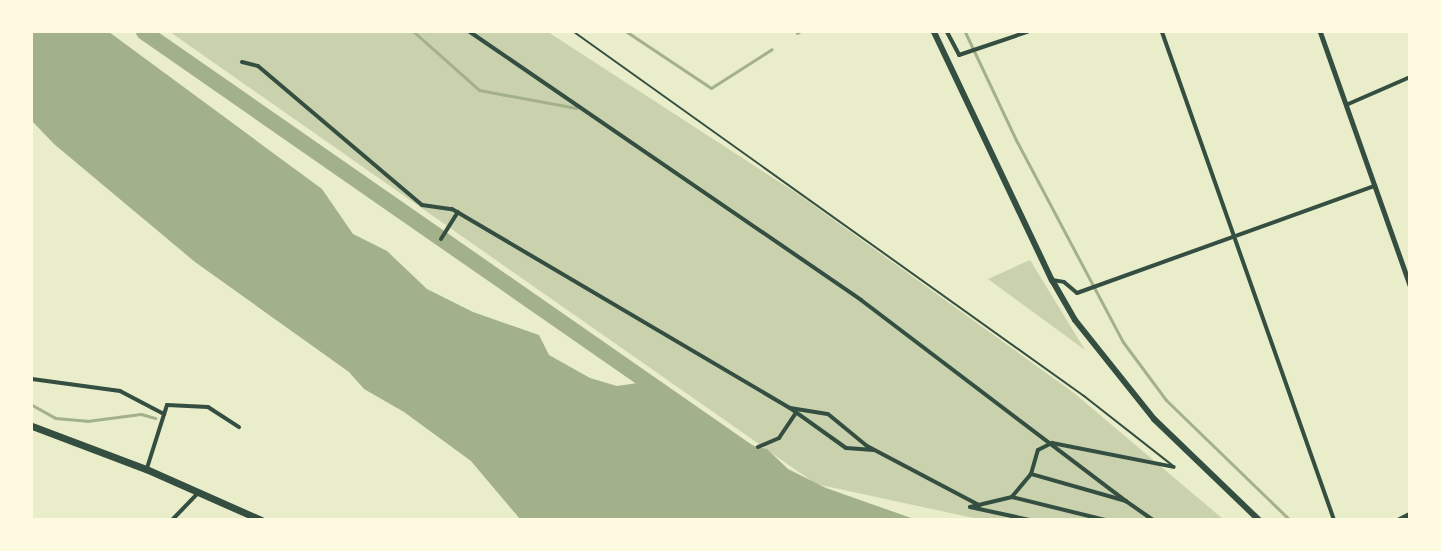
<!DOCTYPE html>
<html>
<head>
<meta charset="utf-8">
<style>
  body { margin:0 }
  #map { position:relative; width:1441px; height:551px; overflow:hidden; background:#e9edc9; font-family:Helvetica,sans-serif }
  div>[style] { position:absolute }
  .green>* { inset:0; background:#cad2ad }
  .water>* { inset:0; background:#a3b18a }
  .stream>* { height:3px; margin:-1.5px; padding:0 1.5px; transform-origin:1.5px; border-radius:1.5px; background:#a3b18a }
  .river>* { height:16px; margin:-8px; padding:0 8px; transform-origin:8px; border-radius:8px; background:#a3b18a }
  .service>* { height:2px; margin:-1px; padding:0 1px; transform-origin:1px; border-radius:1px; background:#344e41 }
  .minor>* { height:4px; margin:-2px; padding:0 2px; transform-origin:2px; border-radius:2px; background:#344e41 }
  .tertiary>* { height:5px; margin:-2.5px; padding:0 2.5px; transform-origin:2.5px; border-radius:2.5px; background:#344e41 }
  .secondary>* { height:6px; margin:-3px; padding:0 3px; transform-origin:3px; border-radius:3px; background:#344e41 }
  .trunk>* { height:7px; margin:-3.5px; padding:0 3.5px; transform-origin:3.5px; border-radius:3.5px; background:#344e41 }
  span { translate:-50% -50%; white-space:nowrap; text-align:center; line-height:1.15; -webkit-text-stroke:4.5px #fefae0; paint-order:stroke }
  .frame { position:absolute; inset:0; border:33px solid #fefae0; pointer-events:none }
</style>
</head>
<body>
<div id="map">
  <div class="green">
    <div style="clip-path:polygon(170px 32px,548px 32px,798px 194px,1074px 393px,1223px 519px,978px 519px,816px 484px)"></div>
    <div style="clip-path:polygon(1030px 260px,1085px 350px,988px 279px)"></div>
  </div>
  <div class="water">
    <div style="clip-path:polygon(32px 32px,109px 32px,322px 189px,353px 234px,387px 251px,427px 289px,473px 312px,539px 335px,549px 355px,590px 378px,617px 386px,645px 382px,661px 388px,704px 415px,722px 438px,767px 449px,788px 469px,826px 488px,914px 519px,520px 519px,471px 461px,404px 412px,364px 389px,349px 372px,195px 262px,54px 144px,32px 121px)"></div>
  </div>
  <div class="stream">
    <div style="left:414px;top:32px;width:87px;rotate:41.7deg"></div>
    <div style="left:479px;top:90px;width:99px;rotate:10.5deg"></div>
    <div style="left:627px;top:32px;width:101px;rotate:33.7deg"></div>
    <div style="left:711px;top:88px;width:72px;rotate:-32.6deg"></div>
    <div style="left:965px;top:32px;width:119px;rotate:64.7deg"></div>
    <div style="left:1016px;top:140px;width:229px;rotate:62.1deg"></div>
    <div style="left:1123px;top:342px;width:72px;rotate:53.4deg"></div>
    <div style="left:1166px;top:400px;width:173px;rotate:44.1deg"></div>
    <div style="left:797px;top:33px;width:2px;rotate:-27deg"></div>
    <div style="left:32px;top:405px;width:26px;rotate:29deg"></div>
    <div style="left:55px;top:418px;width:32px;rotate:5deg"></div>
    <div style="left:87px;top:421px;width:54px;rotate:-7.4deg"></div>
    <div style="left:141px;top:414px;width:15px;rotate:16deg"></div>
  </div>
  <div class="river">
    <div style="left:144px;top:32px;width:746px;rotate:34.8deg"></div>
  </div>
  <div class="service">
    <div style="left:574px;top:32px;width:627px;rotate:35.52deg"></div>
    <div style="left:1084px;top:396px;width:112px;rotate:38.1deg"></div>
  </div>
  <div class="minor">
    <div style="left:470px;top:32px;width:474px;rotate:34.4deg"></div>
    <div style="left:861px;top:300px;width:333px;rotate:37.2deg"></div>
    <div style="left:947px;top:32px;width:26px;rotate:62deg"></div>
    <div style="left:959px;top:55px;width:72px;rotate:-18.7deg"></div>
    <div style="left:1162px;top:32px;width:517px;rotate:70.58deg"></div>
    <div style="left:242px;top:62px;width:16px;rotate:14deg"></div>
    <div style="left:258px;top:66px;width:215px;rotate:40.3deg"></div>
    <div style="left:422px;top:205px;width:30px;rotate:8deg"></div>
    <div style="left:452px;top:209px;width:392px;rotate:30.5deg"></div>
    <div style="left:1346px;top:105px;width:70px;rotate:-23.6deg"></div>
    <div style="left:441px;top:239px;width:32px;rotate:-58deg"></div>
    <div style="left:1052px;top:280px;width:12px;rotate:9deg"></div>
    <div style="left:1064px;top:282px;width:17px;rotate:40deg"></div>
    <div style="left:1077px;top:293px;width:317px;rotate:-19.8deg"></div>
    <div style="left:32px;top:379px;width:89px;rotate:7.8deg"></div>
    <div style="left:120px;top:391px;width:50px;rotate:27.6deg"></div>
    <div style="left:758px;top:447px;width:23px;rotate:-23deg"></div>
    <div style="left:779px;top:438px;width:30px;rotate:-56deg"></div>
    <div style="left:874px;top:450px;width:28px;rotate:-176deg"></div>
    <div style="left:846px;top:448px;width:69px;rotate:-144.5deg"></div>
    <div style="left:790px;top:408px;width:38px;rotate:9deg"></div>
    <div style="left:828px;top:414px;width:50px;rotate:39.4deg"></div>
    <div style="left:867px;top:446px;width:127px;rotate:27.8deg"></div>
    <div style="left:147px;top:468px;width:66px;rotate:-72.4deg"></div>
    <div style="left:167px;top:405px;width:41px;rotate:2.8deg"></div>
    <div style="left:208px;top:407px;width:37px;rotate:33deg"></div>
    <div style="left:1031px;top:474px;width:30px;rotate:130deg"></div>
    <div style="left:1012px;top:497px;width:96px;rotate:13.9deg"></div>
    <div style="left:1012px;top:497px;width:43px;rotate:166.6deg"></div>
    <div style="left:970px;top:507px;width:61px;rotate:12.2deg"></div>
    <div style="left:172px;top:520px;width:37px;rotate:-46deg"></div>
    <div style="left:1153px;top:520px;width:33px;rotate:-145deg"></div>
    <div style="left:1126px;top:501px;width:99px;rotate:-164.1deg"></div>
    <div style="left:1031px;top:474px;width:25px;rotate:-74deg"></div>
    <div style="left:1038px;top:450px;width:16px;rotate:-27deg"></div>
    <div style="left:1052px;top:443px;width:124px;rotate:11.1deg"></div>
  </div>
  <div class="tertiary">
    <div style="left:1320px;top:32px;width:269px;rotate:70.5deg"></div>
  </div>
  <div class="secondary">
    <div style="left:934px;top:32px;width:275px;rotate:64.6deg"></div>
    <div style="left:1052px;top:280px;width:46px;rotate:60.1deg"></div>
    <div style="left:1075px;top:320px;width:127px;rotate:51.4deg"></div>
    <div style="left:1154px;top:419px;width:146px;rotate:43.9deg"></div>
    <div style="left:1400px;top:520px;width:11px;rotate:-27deg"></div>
  </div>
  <div class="trunk">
    <div style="left:32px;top:426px;width:122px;rotate:20.7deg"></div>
    <div style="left:146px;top:469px;width:126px;rotate:23.9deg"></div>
  </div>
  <div class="frame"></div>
</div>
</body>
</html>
